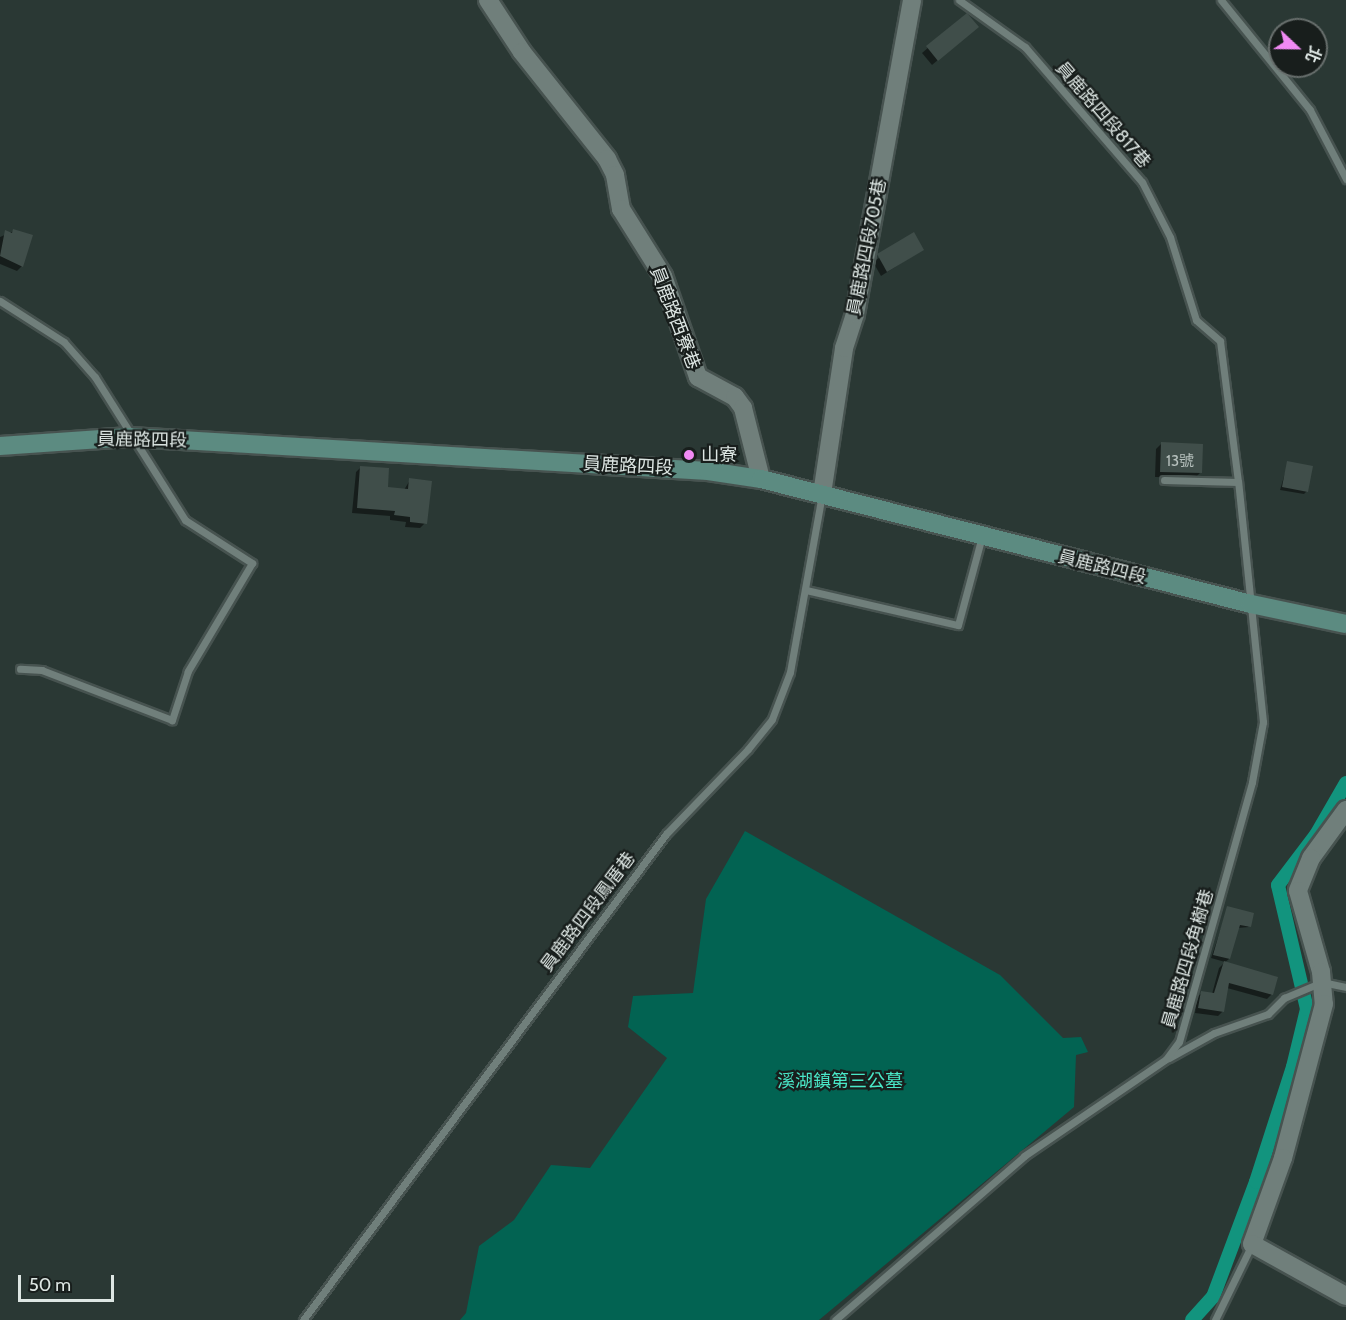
<!DOCTYPE html>
<html>
<head>
<meta charset="utf-8">
<style>
  body { margin:0 }
  #map { position:relative; width:1346px; height:1320px; overflow:hidden; background:#2a3834; font-family:Cabin,"Noto Sans TC",sans-serif }
  div>[style] { position:absolute }
  .green>* { inset:0; background:#026352 }
  .shadow>* { inset:0; background:#0007 }
  .canal>* { height:14px; margin:-7px; padding:0 7px; transform-origin:7px; border-radius:7px; background:#12947e }
  .building>* { inset:0; background:#404e4a }
  .roads { filter:drop-shadow(2px 0 #475350) drop-shadow(-2px 0 #475350) drop-shadow(0 2px #475350) drop-shadow(0 -2px #475350) }
  .service>* { height:7px; margin:-3.5px; padding:0 3.5px; transform-origin:3.5px; border-radius:3.5px; background:#707f7b }
  .tertiary>* { height:18px; margin:-9px; padding:0 9px; transform-origin:9px; border-radius:9px; background:#707f7b }
  .secondary>* { height:18px; margin:-9px; padding:0 9px; transform-origin:9px; border-radius:9px; background:#5c8b81 }
  .dots>* { width:16px; height:16px; translate:-50% -50%; box-sizing:border-box; border:3px solid #181e1c; border-radius:50% }
  span { translate:-50% -50%; white-space:nowrap; text-align:center; line-height:1.15; -webkit-text-stroke:4.5px #181e1c; paint-order:stroke }
  .number-label { font-size:15px; color:#b6c0bd }
  .number-label span { -webkit-text-stroke-width:0 }
  .street-label { font-size:18px; color:#dde6e3 }
  .poi-label { font-size:18px; color:#dde6e3 }
  .left { translate:0 -50%; text-align:left }
  .park-label { font-size:18px; color:#49e8c8 }
  .north { position:absolute; left:1268px; top:18px; width:60px; height:60px; box-sizing:border-box; background:#181e1c; border:2px solid #676e6c; border-radius:50%; rotate:112deg; font-size:16px; font-weight:700; line-height:24px; text-align:center; color:#dde6e3 }
  .north::after { content:''; display:block; margin:auto; width:21px; height:27px; background:#f18af4; clip-path:polygon(50% 0,100% 100%,50% 72%,0 100%) }
  .scale { position:absolute; left:18px; top:1275px; width:96px; height:27px; box-sizing:border-box; border:3px solid #dde6e3; border-top:0; padding-left:8px; font-size:18px; line-height:21px; white-space:nowrap; color:#dde6e3; -webkit-text-stroke:4px #181e1c; paint-order:stroke }
</style>
</head>
<body>
<div id="map">
  <div class="green">
    <div style="clip-path:polygon(745px 831px,1000px 975px,1063px 1038px,1081px 1037px,1088px 1052px,1076px 1055px,1074px 1107px,819px 1320px,460px 1320px,466px 1313px,479px 1246px,514px 1220px,551px 1165px,590px 1168px,667px 1058px,628px 1027px,633px 996px,693px 993px,706px 899px)"></div>
  </div>
  <div class="shadow">
    <div style="clip-path:polygon(966px 15px,971px 32px,932px 65px,922px 53px)"></div>
    <div style="clip-path:polygon(14px 231px,22px 266px,17px 271px,0 264px,0 237px)"></div>
    <div style="clip-path:polygon(913px 235px,922px 250px,881px 276px,873px 262px)"></div>
    <div style="clip-path:polygon(1161px 444px,1201px 472px,1195px 478px,1155px 477px,1156px 449px)"></div>
    <div style="clip-path:polygon(1288px 463px,1307px 491px,1304px 494px,1280px 490px)"></div>
    <div style="clip-path:polygon(361px 467px,386px 488px,404px 490px,410px 480px,425px 523px,420px 528px,405px 527px,406px 522px,390px 520px,390px 516px,352px 513px,356px 472px)"></div>
    <div style="clip-path:polygon(1228px 908px,1249px 927px,1238px 928px,1229px 959px,1224px 963px,1276px 978px,1271px 995px,1267px 999px,1227px 988px,1223px 1011px,1218px 1016px,1195px 1013px,1197px 997px,1202px 993px,1212px 994px,1219px 968px,1225px 962px,1211px 958px)"></div>
  </div>
  <div class="canal">
    <div style="left:1192px;top:1320px;width:31px;rotate:-48deg"></div>
    <div style="left:1213px;top:1297px;width:123px;rotate:-69.5deg"></div>
    <div style="left:1256px;top:1182px;width:121px;rotate:-72.2deg"></div>
    <div style="left:1293px;top:1067px;width:60px;rotate:-76.4deg"></div>
    <div style="left:1307px;top:1009px;width:127px;rotate:-103.2deg"></div>
    <div style="left:1278px;top:885px;width:63px;rotate:-52.8deg"></div>
    <div style="left:1316px;top:835px;width:60px;rotate:-60deg"></div>
  </div>
  <div class="building">
    <div style="clip-path:polygon(967px 13px,979px 27px,938px 61px,926px 46px)"></div>
    <div style="clip-path:polygon(13px 229px,33px 235px,23px 267px,0 256px,5px 230px,12px 233px)"></div>
    <div style="clip-path:polygon(914px 232px,924px 250px,887px 272px,877px 254px)"></div>
    <div style="clip-path:polygon(1161px 442px,1203px 444px,1202px 473px,1160px 472px)"></div>
    <div style="clip-path:polygon(1287px 461px,1313px 466px,1308px 492px,1282px 487px)"></div>
    <div style="clip-path:polygon(360px 466px,389px 468px,388px 487px,408px 489px,409px 478px,432px 481px,427px 524px,410px 522px,410px 517px,394px 515px,395px 511px,357px 508px)"></div>
    <div style="clip-path:polygon(1227px 906px,1254px 913px,1251px 927px,1240px 925px,1230px 959px,1213px 955px)"></div>
    <div style="clip-path:polygon(1224px 961px,1278px 977px,1273px 995px,1229px 983px,1224px 1012px,1198px 1008px,1201px 991px,1214px 993px)"></div>
  </div>
  <div class="roads">
    <div class="service">
      <div style="left:959px;top:0;width:81px;rotate:35.5deg"></div>
      <div style="left:1025px;top:47px;width:179px;rotate:49.1deg"></div>
      <div style="left:1142px;top:182px;width:62px;rotate:63deg"></div>
      <div style="left:1170px;top:237px;width:87px;rotate:72.6deg"></div>
      <div style="left:1196px;top:320px;width:32px;rotate:41deg"></div>
      <div style="left:1220px;top:341px;width:142px;rotate:82.7deg"></div>
      <div style="left:1238px;top:482px;width:74px;rotate:-178.5deg"></div>
      <div style="left:1221px;top:0;width:141px;rotate:51deg"></div>
      <div style="left:1310px;top:110px;width:78px;rotate:62.4deg"></div>
      <div style="left:0;top:301px;width:76px;rotate:32.6deg"></div>
      <div style="left:64px;top:342px;width:47px;rotate:48.5deg"></div>
      <div style="left:95px;top:377px;width:169px;rotate:57.8deg"></div>
      <div style="left:185px;top:520px;width:80px;rotate:32.7deg"></div>
      <div style="left:252px;top:563px;width:126px;rotate:120.7deg"></div>
      <div style="left:188px;top:671px;width:52px;rotate:108.1deg"></div>
      <div style="left:172px;top:720px;width:139px;rotate:-159deg"></div>
      <div style="left:42px;top:670px;width:22px;rotate:-177deg"></div>
      <div style="left:806px;top:590px;width:156px;rotate:13deg"></div>
      <div style="left:958px;top:625px;width:92px;rotate:-74.9deg"></div>
      <div style="left:1169px;top:1058px;width:51px;rotate:-29.1deg"></div>
      <div style="left:1214px;top:1033px;width:57px;rotate:-19.4deg"></div>
      <div style="left:1268px;top:1014px;width:23px;rotate:-45deg"></div>
      <div style="left:1284px;top:998px;width:41px;rotate:-22.8deg"></div>
      <div style="left:1322px;top:982px;width:25px;rotate:12deg"></div>
      <div style="left:303px;top:1320px;width:607px;rotate:-53.24deg"></div>
      <div style="left:666px;top:834px;width:118px;rotate:-46deg"></div>
      <div style="left:748px;top:749px;width:38px;rotate:-51deg"></div>
      <div style="left:772px;top:719px;width:50px;rotate:-69deg"></div>
      <div style="left:790px;top:672px;width:181px;rotate:-79.8deg"></div>
      <div style="left:835px;top:1320px;width:250px;rotate:-40.9deg"></div>
      <div style="left:1024px;top:1156px;width:172px;rotate:-34.3deg"></div>
      <div style="left:1166px;top:1059px;width:21px;rotate:-53deg"></div>
      <div style="left:1179px;top:1042px;width:270px;rotate:-74.3deg"></div>
      <div style="left:1252px;top:782px;width:61px;rotate:-79.6deg"></div>
      <div style="left:1263px;top:722px;width:241px;rotate:-95.9deg"></div>
      <div style="left:1215px;top:1320px;width:85px;rotate:-64deg"></div>
    </div>
    <div class="tertiary">
      <div style="left:488px;top:0;width:62px;rotate:56.8deg"></div>
      <div style="left:522px;top:52px;width:137px;rotate:51.5deg"></div>
      <div style="left:607px;top:159px;width:18px;rotate:63deg"></div>
      <div style="left:615px;top:175px;width:35px;rotate:80deg"></div>
      <div style="left:621px;top:209px;width:79px;rotate:57.9deg"></div>
      <div style="left:663px;top:276px;width:107px;rotate:70.9deg"></div>
      <div style="left:698px;top:377px;width:42px;rotate:28.4deg"></div>
      <div style="left:735px;top:397px;width:14px;rotate:54deg"></div>
      <div style="left:743px;top:408px;width:73px;rotate:75.8deg"></div>
      <div style="left:822px;top:494px;width:148px;rotate:-81.4deg"></div>
      <div style="left:844px;top:348px;width:36px;rotate:-72deg"></div>
      <div style="left:855px;top:314px;width:319px;rotate:-79.7deg"></div>
      <div style="left:1346px;top:810px;width:59px;rotate:126.1deg"></div>
      <div style="left:1311px;top:858px;width:35px;rotate:112deg"></div>
      <div style="left:1298px;top:891px;width:84px;rotate:74.1deg"></div>
      <div style="left:1321px;top:972px;width:32px;rotate:85deg"></div>
      <div style="left:1324px;top:1004px;width:159px;rotate:104.9deg"></div>
      <div style="left:1283px;top:1158px;width:91px;rotate:109.8deg"></div>
      <div style="left:1252px;top:1244px;width:107px;rotate:29deg"></div>
    </div>
    <div class="secondary">
      <div style="left:0;top:446px;width:130px;rotate:-4deg"></div>
      <div style="left:130px;top:437px;width:579px;rotate:3.37deg"></div>
      <div style="left:708px;top:471px;width:54px;rotate:8.6deg"></div>
      <div style="left:761px;top:479px;width:506px;rotate:14.31deg"></div>
      <div style="left:1251px;top:604px;width:97px;rotate:11.9deg"></div>
    </div>
  </div>
  <div class="dots">
    <div style="left:689px;top:455px;background:#f18af4"></div>
  </div>
  <div class="number-label">
    <span style="left:1180px;top:462px">13號</span>
  </div>
  <div class="street-label">
    <span style="left:1103px;top:115px;rotate:49deg">員鹿路四段817巷</span>
    <span style="left:867px;top:247px;rotate:-79deg">員鹿路四段705巷</span>
    <span style="left:675px;top:318px;rotate:69deg">員鹿路西寮巷</span>
    <span style="left:142px;top:440px;rotate:1deg">員鹿路四段</span>
    <span style="left:628px;top:466px;rotate:3deg">員鹿路四段</span>
    <span style="left:1102px;top:567px;rotate:14deg">員鹿路四段</span>
    <span style="left:588px;top:912px;rotate:-53deg">員鹿路四段鳳厝巷</span>
    <span style="left:1188px;top:959px;rotate:-74deg">員鹿路四段角樹巷</span>
  </div>
  <div class="poi-label">
    <span class="left" style="left:701px;top:455px">山寮</span>
  </div>
  <div class="park-label">
    <span style="left:840px;top:1081px">溪湖鎮第三公墓</span>
  </div>
  <div class="north">北</div>
  <div class="scale">50 m</div>
</div>
</body>
</html>
